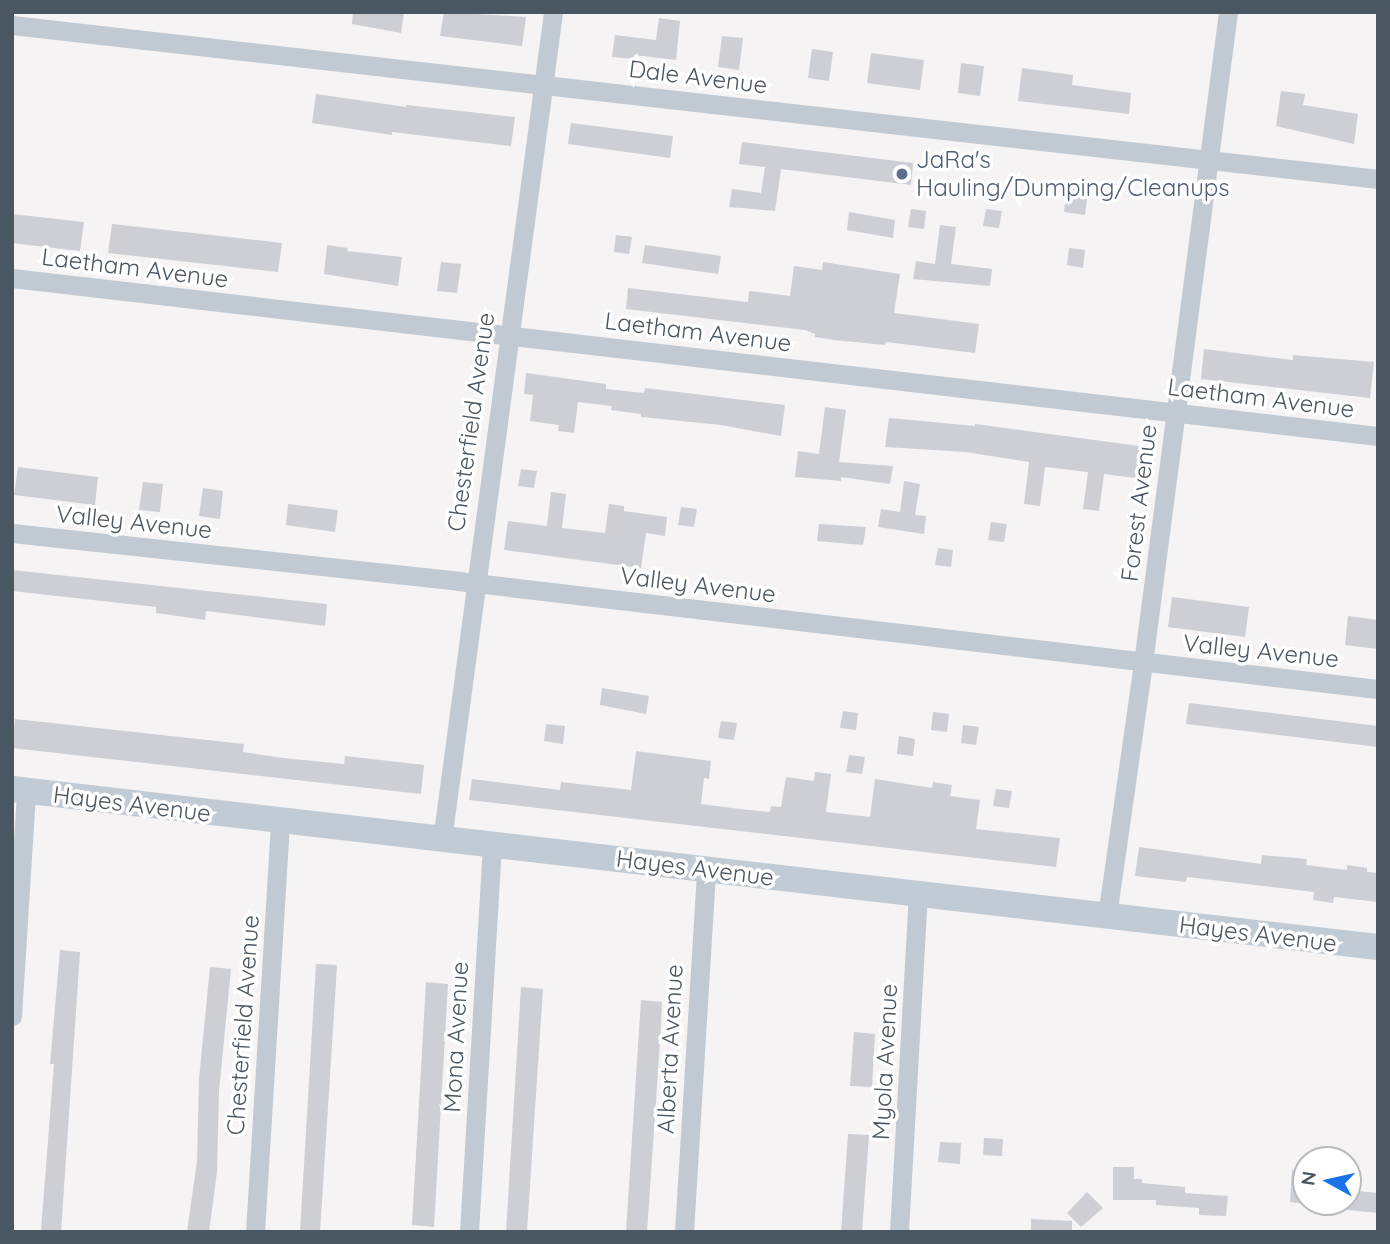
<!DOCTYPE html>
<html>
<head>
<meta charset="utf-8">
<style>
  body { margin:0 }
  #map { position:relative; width:1390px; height:1244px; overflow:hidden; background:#f5f3f3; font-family:Quicksand,sans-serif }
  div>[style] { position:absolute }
  .building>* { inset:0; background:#cdcfd5 }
  .street>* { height:19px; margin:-9.5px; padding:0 9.5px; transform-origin:9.5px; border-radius:9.5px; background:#c1cad2 }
  .secondary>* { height:26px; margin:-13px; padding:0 13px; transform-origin:13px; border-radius:13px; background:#c1cbd6 }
  .dots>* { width:19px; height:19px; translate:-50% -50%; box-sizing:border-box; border:4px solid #fff; border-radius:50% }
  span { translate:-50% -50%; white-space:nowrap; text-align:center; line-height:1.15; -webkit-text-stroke:7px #fff; paint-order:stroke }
  .street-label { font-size:24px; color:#4a5661 }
  .service-label { font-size:24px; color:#4e5e75 }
  .left { translate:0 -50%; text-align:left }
  .frame { position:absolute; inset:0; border:14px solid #4a5661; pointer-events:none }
  .north { position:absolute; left:1292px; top:1146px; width:70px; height:70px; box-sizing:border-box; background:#fff; border:2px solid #b7bbc0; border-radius:50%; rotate:278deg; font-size:19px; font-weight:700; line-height:28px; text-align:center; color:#4a5661 }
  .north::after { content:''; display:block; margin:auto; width:24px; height:32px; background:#1a73e8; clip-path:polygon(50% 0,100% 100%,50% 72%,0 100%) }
</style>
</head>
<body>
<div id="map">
  <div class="building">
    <div style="clip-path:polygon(353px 12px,404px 12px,401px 33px,352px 24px)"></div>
    <div style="clip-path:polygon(444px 12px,526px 17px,522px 46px,440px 36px)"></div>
    <div style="clip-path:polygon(659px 18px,680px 21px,676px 60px,634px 55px,634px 59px,612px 57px,615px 35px,656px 40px)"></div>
    <div style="clip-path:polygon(722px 36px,743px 38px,739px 70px,718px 67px)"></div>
    <div style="clip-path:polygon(812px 49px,833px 52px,829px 81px,808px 78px)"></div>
    <div style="clip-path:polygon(871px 53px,924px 60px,920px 90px,867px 83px)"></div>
    <div style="clip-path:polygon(961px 63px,984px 66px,980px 96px,958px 93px)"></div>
    <div style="clip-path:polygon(1022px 68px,1073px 75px,1072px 85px,1131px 93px,1129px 114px,1018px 101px)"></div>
    <div style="clip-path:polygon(1281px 91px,1305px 94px,1303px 105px,1358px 114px,1354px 144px,1276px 126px)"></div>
    <div style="clip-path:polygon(316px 94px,406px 107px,406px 105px,515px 117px,511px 146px,392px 132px,392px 135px,312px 123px)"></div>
    <div style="clip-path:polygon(571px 123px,673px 136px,670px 158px,568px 144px)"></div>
    <div style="clip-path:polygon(742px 142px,913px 163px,911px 185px,781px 169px,775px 211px,729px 207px,732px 189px,761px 193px,765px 167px,739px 164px)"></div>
    <div style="clip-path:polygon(1068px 180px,1089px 183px,1085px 215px,1064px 212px)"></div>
    <div style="clip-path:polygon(911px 209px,926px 211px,924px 229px,908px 227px)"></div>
    <div style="clip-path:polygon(986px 209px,1002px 211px,999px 228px,983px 226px)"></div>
    <div style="clip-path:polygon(849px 212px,895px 220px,893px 238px,847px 230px)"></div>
    <div style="clip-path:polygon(12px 214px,84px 222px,80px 251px,12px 243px)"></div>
    <div style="clip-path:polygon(112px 224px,282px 243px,278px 272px,108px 253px)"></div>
    <div style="clip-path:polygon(940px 225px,956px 227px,951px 264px,992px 269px,990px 286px,913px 279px,916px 261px,935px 264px)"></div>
    <div style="clip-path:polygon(616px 235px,632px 237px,629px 254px,614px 252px)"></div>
    <div style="clip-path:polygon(327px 245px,348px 248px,347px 251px,402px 257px,398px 286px,324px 274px)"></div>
    <div style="clip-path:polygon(645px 245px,721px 256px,718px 274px,642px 263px)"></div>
    <div style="clip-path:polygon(1069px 248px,1085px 250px,1083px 268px,1067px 265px)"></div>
    <div style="clip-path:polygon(441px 262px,461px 264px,457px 293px,437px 291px)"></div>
    <div style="clip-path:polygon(823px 262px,900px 274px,894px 313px,979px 324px,975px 353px,886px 342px,885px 345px,834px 340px,815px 337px,815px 334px,805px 330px,626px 309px,628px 288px,748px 302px,749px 291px,790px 296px,794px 266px,822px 270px)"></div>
    <div style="clip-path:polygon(1204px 349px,1293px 360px,1293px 355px,1374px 362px,1370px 398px,1201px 379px)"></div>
    <div style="clip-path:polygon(526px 373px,606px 384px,606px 389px,644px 393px,645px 388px,785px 405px,781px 436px,721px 425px,641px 417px,641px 414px,611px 410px,612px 406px,578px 402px,574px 433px,558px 431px,559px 425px,530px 421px,533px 395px,524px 394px)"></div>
    <div style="clip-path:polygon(825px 407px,846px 410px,839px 462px,893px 466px,890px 484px,841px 477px,841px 481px,795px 477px,798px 451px,819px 454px)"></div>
    <div style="clip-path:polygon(889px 418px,975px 426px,975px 424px,1147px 447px,1143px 479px,1104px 474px,1099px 511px,1083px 509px,1088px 472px,1045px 467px,1040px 506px,1024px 504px,1029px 462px,966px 452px,885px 447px)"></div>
    <div style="clip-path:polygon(18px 467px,98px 477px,95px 505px,14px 495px)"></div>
    <div style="clip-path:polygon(521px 469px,537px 471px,534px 488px,518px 486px)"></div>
    <div style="clip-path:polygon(904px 481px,920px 484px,915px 515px,926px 516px,924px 534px,878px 527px,881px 509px,900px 512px)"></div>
    <div style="clip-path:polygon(143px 482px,163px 484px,160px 512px,139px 510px)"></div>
    <div style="clip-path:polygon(203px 488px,223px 491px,220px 519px,199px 516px)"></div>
    <div style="clip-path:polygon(551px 492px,566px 494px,562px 528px,605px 533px,609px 504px,624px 506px,624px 511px,667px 517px,665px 536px,646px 533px,641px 568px,504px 550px,508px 521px,547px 526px)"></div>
    <div style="clip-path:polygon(288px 504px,338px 510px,335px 532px,286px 525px)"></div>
    <div style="clip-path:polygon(681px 507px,697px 509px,694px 527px,678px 525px)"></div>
    <div style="clip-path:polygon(991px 522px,1007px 524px,1004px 542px,988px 540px)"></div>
    <div style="clip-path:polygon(819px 524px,866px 527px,863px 545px,817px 541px)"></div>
    <div style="clip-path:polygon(938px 548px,953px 550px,951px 567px,935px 565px)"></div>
    <div style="clip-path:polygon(12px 570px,327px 604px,325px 626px,206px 611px,205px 620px,156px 613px,156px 607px,12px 591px)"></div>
    <div style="clip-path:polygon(1172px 597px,1249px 607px,1245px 637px,1168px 627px)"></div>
    <div style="clip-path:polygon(1348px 616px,1378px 620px,1378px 649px,1345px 645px)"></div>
    <div style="clip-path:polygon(602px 688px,649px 696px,646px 714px,600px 705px)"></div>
    <div style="clip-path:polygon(1189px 703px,1378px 726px,1378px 747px,1186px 724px)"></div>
    <div style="clip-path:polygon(843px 711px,858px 713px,856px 730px,840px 728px)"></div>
    <div style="clip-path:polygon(933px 712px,949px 714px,947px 732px,931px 730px)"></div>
    <div style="clip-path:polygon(15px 719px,244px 744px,243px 752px,283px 758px,344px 764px,345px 756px,424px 765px,421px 794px,12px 748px)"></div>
    <div style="clip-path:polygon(721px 721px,737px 723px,734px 740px,718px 738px)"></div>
    <div style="clip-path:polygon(546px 724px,565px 726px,563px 744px,544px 741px)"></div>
    <div style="clip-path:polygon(963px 725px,979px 727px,976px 745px,961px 743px)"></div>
    <div style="clip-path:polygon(899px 736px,915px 739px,913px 756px,897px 754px)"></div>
    <div style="clip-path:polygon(636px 751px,711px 761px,709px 779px,704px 778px,701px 804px,740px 809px,770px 812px,771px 806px,781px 807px,786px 777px,814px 781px,815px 772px,831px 774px,826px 812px,861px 816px,870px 817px,875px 779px,932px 788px,933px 782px,952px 785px,950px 796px,980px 800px,976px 829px,1060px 838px,1056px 867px,469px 800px,472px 779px,560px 790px,561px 782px,631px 790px)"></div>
    <div style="clip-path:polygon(849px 755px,865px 757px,862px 774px,846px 772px)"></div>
    <div style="clip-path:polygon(996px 789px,1012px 791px,1009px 808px,993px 806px)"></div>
    <div style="clip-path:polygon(1139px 847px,1261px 864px,1262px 855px,1307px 859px,1306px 865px,1347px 870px,1347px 865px,1367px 868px,1367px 872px,1378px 873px,1378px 902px,1334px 897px,1333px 903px,1313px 900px,1314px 892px,1187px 877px,1186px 882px,1135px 876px)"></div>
    <div style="clip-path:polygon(60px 950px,80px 952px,61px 1232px,41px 1230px,54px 1064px,50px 1064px)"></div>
    <div style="clip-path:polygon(316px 964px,337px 965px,335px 998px,320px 1232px,300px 1232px)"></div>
    <div style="clip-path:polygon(210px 967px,231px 969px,219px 1091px,217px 1172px,209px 1232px,187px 1232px,197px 1161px,199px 1079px)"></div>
    <div style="clip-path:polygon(426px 982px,448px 984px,434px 1227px,412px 1225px)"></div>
    <div style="clip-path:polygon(521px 987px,543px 989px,534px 1124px,527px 1232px,506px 1232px)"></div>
    <div style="clip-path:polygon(641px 1000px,662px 1002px,660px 1042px,647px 1232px,626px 1232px)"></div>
    <div style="clip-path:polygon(854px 1032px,875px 1034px,872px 1087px,850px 1086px)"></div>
    <div style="clip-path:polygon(848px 1134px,869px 1135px,862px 1232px,841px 1232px)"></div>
    <div style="clip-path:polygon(984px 1138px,1003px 1139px,1002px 1156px,983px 1155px)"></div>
    <div style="clip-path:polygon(940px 1142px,961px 1143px,960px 1164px,938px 1162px)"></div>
    <div style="clip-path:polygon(1113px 1167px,1134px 1167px,1134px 1179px,1142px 1179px,1142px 1183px,1185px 1187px,1185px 1193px,1228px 1196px,1226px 1216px,1199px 1215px,1199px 1208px,1156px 1205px,1156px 1200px,1113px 1200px)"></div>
    <div style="clip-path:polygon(1292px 1170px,1306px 1171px,1306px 1204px,1290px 1202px)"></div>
    <div style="clip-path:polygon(1348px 1190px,1378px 1193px,1378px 1213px,1348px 1210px)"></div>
    <div style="clip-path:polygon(1087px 1192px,1103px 1208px,1081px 1227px,1067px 1213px)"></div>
    <div style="clip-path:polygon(1031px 1219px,1072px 1221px,1072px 1232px,1031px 1232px)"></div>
  </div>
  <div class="street">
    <div style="left:12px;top:25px;width:1375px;rotate:6.43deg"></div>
    <div style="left:12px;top:278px;width:1375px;rotate:6.6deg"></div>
    <div style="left:12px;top:533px;width:449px;rotate:6.1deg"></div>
    <div style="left:458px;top:581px;width:926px;rotate:6.7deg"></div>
    <div style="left:442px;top:840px;width:835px;rotate:-82.36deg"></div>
    <div style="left:1107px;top:916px;width:256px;rotate:-81.9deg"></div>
    <div style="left:1143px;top:663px;width:657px;rotate:-82.56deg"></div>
    <div style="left:12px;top:1016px;width:225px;rotate:-86.4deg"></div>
    <div style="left:255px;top:1232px;width:412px;rotate:-86.5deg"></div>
    <div style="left:469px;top:1232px;width:388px;rotate:-86.6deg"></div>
    <div style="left:684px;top:1232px;width:363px;rotate:-86.5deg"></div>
    <div style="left:899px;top:1232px;width:338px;rotate:-86.8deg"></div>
  </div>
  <div class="secondary">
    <div style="left:12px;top:789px;width:1375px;rotate:6.6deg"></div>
  </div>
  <div class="dots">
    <div style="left:902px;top:174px;background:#5c6f8a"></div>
  </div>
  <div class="street-label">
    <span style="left:698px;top:77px;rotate:7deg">Dale Avenue</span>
    <span style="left:135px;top:268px;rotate:7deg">Laetham Avenue</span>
    <span style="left:698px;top:332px;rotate:7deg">Laetham Avenue</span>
    <span style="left:1261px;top:398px;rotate:7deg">Laetham Avenue</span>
    <span style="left:471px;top:422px;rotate:-82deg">Chesterfield Avenue</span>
    <span style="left:1139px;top:503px;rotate:-83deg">Forest Avenue</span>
    <span style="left:134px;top:522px;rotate:6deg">Valley Avenue</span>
    <span style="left:698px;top:585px;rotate:7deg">Valley Avenue</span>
    <span style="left:1261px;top:651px;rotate:6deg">Valley Avenue</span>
    <span style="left:132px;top:804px;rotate:7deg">Hayes Avenue</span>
    <span style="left:695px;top:868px;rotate:7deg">Hayes Avenue</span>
    <span style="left:1258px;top:934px;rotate:7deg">Hayes Avenue</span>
    <span style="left:243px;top:1025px;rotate:-86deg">Chesterfield Avenue</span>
    <span style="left:456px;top:1037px;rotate:-87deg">Mona Avenue</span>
    <span style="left:670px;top:1049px;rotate:-87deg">Alberta Avenue</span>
    <span style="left:885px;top:1062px;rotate:-87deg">Myola Avenue</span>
  </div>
  <div class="service-label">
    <span class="left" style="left:916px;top:174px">JaRa's<br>Hauling/Dumping/Cleanups</span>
  </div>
  <div class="frame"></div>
  <div class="north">N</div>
</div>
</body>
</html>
